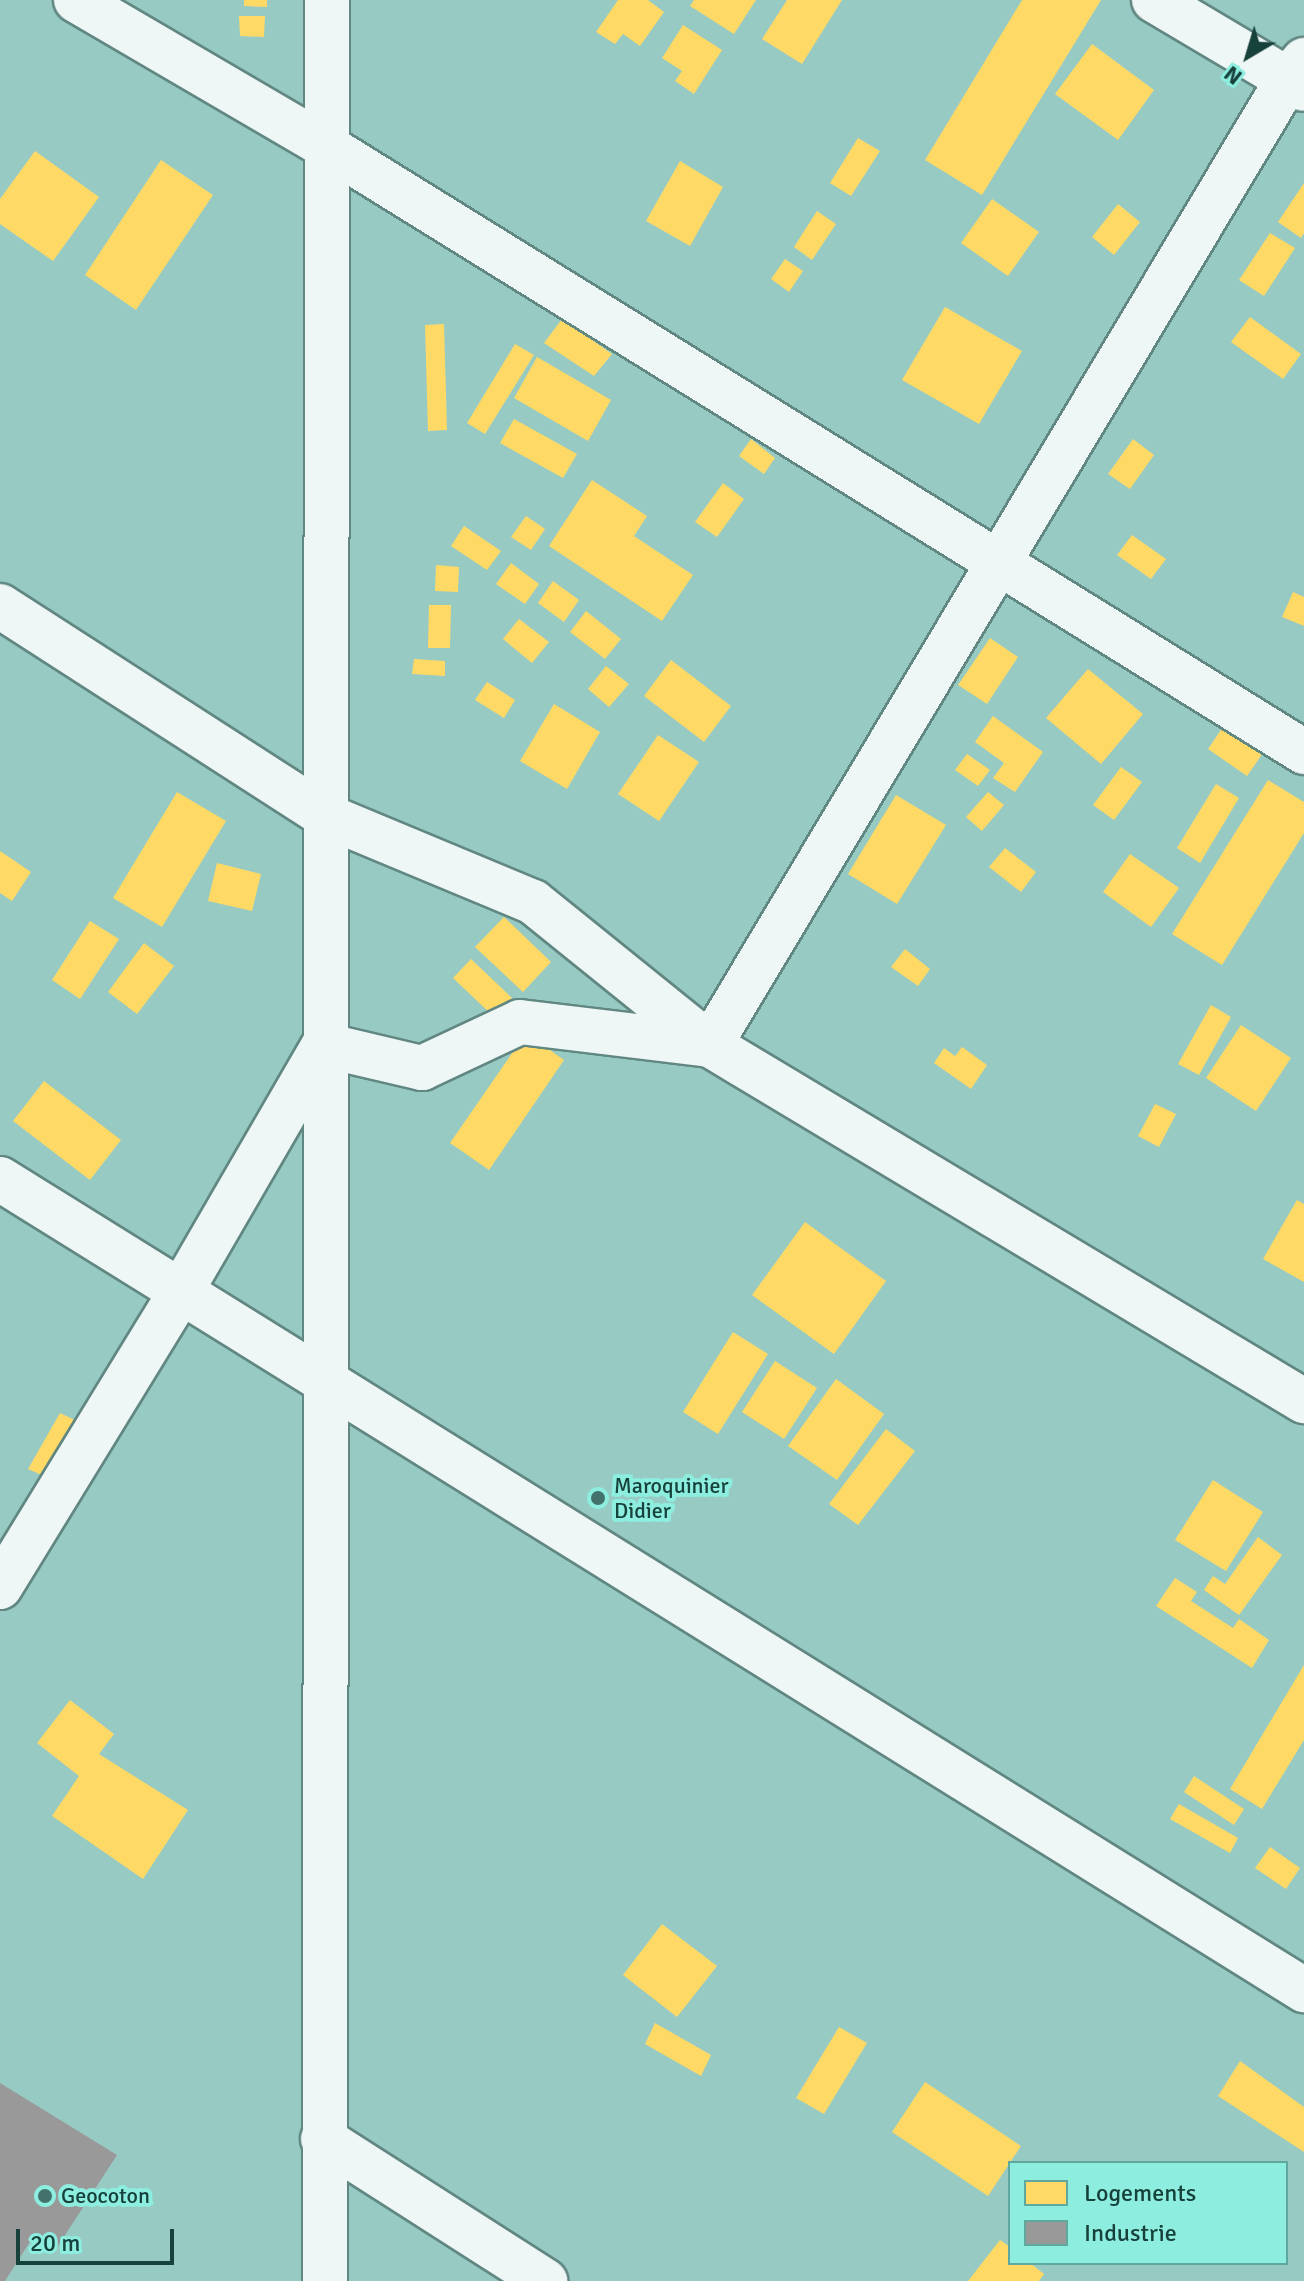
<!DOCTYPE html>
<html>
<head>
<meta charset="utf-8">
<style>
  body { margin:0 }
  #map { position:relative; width:1304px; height:2281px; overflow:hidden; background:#96cac3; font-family:Signika,sans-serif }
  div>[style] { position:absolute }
  .homes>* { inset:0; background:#ffd966 }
  .industry>* { inset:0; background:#999 }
  .roads { filter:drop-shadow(2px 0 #618782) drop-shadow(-2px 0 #618782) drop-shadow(0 2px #618782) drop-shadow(0 -2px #618782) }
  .minor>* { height:44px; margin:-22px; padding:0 22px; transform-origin:22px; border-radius:22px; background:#eff7f6 }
  .dots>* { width:22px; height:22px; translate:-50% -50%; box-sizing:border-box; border:4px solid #8deddf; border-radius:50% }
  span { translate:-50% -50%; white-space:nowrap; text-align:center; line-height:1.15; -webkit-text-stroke:8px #8deddf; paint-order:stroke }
  .poi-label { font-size:22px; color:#17413b }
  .left { translate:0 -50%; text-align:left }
  .legend { position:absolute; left:1008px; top:2161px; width:280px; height:104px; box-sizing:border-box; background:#8deddf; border:2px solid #5ea89d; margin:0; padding:10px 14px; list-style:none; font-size:24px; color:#17413b }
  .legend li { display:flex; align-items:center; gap:16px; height:40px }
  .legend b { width:40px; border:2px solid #5ea89d }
  .north { position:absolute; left:1208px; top:16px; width:80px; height:80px; -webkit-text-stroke:6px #8deddf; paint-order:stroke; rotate:218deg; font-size:22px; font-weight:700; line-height:32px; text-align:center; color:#17413b }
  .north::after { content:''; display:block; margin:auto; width:28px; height:36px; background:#17413b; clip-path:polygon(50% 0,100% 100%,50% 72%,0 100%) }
  .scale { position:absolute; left:16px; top:2229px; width:158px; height:36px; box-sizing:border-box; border:4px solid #17413b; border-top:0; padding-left:10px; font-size:24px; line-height:28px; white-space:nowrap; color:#17413b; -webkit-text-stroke:6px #8deddf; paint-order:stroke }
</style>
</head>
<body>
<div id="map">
  <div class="homes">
    <div style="clip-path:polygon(244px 0,267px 0,267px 7px,244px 6px)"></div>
    <div style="clip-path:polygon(618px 0,648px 0,664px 12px,640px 46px,623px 34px,615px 44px,596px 32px)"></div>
    <div style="clip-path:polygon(694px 0,756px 0,734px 34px,690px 6px)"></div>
    <div style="clip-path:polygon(787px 0,842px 0,802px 64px,762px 39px)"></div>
    <div style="clip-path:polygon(1022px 0,1101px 0,982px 195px,925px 160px)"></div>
    <div style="clip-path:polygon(239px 16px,265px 16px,264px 37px,240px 36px)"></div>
    <div style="clip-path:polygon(683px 25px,722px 50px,694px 94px,675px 81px,682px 71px,662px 58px)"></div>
    <div style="clip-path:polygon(1092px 44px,1154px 90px,1118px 140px,1055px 94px)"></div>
    <div style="clip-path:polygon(858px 138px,880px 151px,851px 196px,830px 183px)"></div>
    <div style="clip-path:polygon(35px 151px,99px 197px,53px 261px,0 224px,0 199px)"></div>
    <div style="clip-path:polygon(161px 160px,213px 195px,136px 310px,85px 275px)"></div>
    <div style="clip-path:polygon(680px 161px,723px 187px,690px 246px,646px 221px)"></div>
    <div style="clip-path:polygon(1304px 183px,1304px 233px,1301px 238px,1278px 222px)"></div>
    <div style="clip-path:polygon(992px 199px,1039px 232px,1008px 276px,961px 243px)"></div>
    <div style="clip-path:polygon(1118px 204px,1140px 222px,1114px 255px,1092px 237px)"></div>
    <div style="clip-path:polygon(817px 211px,836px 224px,812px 260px,794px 247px)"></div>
    <div style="clip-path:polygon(1270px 233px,1295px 248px,1264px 296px,1239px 280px)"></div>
    <div style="clip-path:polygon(785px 259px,803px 271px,789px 292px,771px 279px)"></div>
    <div style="clip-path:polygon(945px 307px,1022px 351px,979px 424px,902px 380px)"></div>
    <div style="clip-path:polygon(1250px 317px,1301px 354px,1283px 379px,1231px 342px)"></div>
    <div style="clip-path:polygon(562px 319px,612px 354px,594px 376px,544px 343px)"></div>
    <div style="clip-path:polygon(444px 324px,447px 430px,428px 431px,425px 325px)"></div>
    <div style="clip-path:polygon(515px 344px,534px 355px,485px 434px,467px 423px)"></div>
    <div style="clip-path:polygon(537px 357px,611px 400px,588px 441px,514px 398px)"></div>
    <div style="clip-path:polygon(514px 419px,577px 454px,563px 478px,500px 443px)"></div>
    <div style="clip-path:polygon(751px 439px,775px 458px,764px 474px,739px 456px)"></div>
    <div style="clip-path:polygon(1133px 439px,1154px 455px,1130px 489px,1108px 474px)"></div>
    <div style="clip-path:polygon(592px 480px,647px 516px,634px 536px,693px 575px,662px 621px,549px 546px)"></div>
    <div style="clip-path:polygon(723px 483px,744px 499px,717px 537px,695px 522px)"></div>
    <div style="clip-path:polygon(526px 516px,545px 529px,531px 550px,511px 537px)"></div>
    <div style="clip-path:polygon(464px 526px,501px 551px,487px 570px,451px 546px)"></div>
    <div style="clip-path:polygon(1132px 535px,1166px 559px,1151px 579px,1117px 555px)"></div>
    <div style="clip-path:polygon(511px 563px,539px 584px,525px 604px,496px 584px)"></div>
    <div style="clip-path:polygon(436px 565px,459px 567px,458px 592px,435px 591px)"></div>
    <div style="clip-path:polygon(553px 581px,579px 600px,564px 622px,538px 603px)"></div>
    <div style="clip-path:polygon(1293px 592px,1304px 597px,1304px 626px,1282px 617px)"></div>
    <div style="clip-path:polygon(429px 605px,451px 605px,450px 648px,428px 648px)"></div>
    <div style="clip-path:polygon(586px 611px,621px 639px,605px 659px,570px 632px)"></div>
    <div style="clip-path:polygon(519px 619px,549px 642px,532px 663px,503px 639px)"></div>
    <div style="clip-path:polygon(990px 638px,1018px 657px,987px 704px,958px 685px)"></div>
    <div style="clip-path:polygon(414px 659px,445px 661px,445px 676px,412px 674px)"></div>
    <div style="clip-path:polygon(671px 660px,731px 706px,704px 742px,644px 696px)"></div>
    <div style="clip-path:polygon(606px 666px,629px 684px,609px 707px,588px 689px)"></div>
    <div style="clip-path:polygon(1088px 669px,1143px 714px,1101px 764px,1046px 718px)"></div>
    <div style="clip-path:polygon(487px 682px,515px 700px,504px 718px,475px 700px)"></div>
    <div style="clip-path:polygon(554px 704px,600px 732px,567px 789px,520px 761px)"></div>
    <div style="clip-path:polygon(993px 716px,1043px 752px,1015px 792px,993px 778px,1004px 763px,975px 742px)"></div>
    <div style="clip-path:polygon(1225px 724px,1265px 750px,1247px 776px,1208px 749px)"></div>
    <div style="clip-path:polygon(658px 735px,699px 762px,659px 821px,618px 794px)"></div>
    <div style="clip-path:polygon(967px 754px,990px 770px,978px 786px,955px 770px)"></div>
    <div style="clip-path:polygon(1121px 767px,1142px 782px,1114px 820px,1093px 805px)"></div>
    <div style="clip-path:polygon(1268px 780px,1304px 802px,1304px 833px,1222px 965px,1172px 934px)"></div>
    <div style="clip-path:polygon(1216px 784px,1239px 798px,1200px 863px,1177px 848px)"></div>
    <div style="clip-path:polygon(177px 792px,226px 821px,162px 927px,113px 898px)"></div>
    <div style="clip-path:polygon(988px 792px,1004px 805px,982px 831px,966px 817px)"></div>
    <div style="clip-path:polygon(896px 795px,946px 825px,897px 904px,848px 874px)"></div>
    <div style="clip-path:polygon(1005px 848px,1036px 872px,1021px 892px,989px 867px)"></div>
    <div style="clip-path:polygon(0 851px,31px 872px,12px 901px,0 893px)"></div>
    <div style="clip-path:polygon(1130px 854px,1179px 888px,1151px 927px,1103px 892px)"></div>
    <div style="clip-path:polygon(217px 863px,261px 874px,252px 911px,208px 901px)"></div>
    <div style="clip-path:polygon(504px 917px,551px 962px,523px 992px,475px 947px)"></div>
    <div style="clip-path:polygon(90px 921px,119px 939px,80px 999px,52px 980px)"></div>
    <div style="clip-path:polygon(144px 943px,174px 966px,137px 1014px,108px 992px)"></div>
    <div style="clip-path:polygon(905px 949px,930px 969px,918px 986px,891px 967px)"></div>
    <div style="clip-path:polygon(471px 959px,512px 998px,493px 1016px,453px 978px)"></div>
    <div style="clip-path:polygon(1211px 1005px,1231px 1017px,1199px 1075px,1178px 1064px)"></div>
    <div style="clip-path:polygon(1241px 1025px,1291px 1058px,1256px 1111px,1206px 1078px)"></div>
    <div style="clip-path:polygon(526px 1033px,564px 1060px,489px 1170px,450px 1143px)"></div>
    <div style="clip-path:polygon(962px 1047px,987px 1065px,971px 1089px,934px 1063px,944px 1048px,955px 1056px)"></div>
    <div style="clip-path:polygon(44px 1081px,121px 1140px,90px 1180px,13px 1121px)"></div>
    <div style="clip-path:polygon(1155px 1104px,1176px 1114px,1159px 1147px,1138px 1136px)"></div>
    <div style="clip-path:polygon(1297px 1200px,1304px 1204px,1304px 1282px,1263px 1259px)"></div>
    <div style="clip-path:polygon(805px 1222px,886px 1281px,834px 1354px,752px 1295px)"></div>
    <div style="clip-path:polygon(733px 1332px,768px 1354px,718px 1434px,683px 1412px)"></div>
    <div style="clip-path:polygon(775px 1361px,817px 1388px,784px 1439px,742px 1412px)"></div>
    <div style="clip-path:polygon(836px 1379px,884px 1414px,837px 1480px,788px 1446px)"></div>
    <div style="clip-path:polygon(60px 1413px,81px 1423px,46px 1477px,28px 1469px)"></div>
    <div style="clip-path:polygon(886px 1429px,915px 1451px,858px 1525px,829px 1504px)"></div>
    <div style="clip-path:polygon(1213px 1480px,1263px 1512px,1226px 1571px,1175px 1540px)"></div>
    <div style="clip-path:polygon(1258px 1537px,1282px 1555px,1239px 1615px,1204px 1590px,1213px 1576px,1225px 1584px)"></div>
    <div style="clip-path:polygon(1175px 1578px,1197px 1592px,1191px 1601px,1233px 1628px,1239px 1619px,1269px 1640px,1252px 1668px,1156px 1606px)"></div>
    <div style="clip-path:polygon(1304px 1665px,1304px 1740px,1262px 1809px,1230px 1789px)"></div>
    <div style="clip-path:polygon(70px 1700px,114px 1734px,99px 1754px,188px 1810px,143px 1879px,52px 1816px,79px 1776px,37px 1743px)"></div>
    <div style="clip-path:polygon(1194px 1776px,1244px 1809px,1234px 1825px,1184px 1792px)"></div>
    <div style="clip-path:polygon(1179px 1804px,1238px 1838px,1230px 1853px,1170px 1819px)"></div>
    <div style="clip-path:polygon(1270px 1847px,1300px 1868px,1286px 1889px,1255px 1868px)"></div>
    <div style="clip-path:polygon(662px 1924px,717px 1966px,677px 2017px,623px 1975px)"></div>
    <div style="clip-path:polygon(655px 2023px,711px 2055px,701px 2076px,645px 2044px)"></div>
    <div style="clip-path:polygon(839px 2027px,867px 2043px,824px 2114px,796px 2098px)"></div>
    <div style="clip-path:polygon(1240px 2061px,1304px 2107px,1304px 2152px,1218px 2096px)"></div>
    <div style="clip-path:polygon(925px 2082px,1021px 2146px,988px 2196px,892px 2132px)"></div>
    <div style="clip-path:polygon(1000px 2240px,1010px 2247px,1010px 2263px,1030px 2263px,1044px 2274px,1039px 2281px,968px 2281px)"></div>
  </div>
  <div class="industry">
    <div style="clip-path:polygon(0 2083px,117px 2155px,56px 2249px,33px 2237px,5px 2281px,0 2281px)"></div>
  </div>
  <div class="roads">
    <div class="minor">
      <div style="left:76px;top:0;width:290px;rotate:30.3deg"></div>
      <div style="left:326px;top:146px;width:1151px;rotate:31.78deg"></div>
      <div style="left:1154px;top:0;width:174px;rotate:30.7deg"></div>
      <div style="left:0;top:606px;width:386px;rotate:32.8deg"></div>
      <div style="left:324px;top:815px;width:226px;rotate:22.6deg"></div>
      <div style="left:533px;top:902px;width:228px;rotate:38.9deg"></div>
      <div style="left:710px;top:1045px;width:693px;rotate:30.94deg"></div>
      <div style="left:0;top:1179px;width:1536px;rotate:31.88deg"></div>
      <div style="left:0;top:1587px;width:345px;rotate:-58.5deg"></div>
      <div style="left:180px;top:1293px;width:287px;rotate:-59.9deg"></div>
      <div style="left:324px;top:1045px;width:101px;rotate:13.2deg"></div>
      <div style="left:422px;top:1068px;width:108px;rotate:-25.1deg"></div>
      <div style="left:520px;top:1022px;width:191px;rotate:6.9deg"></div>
      <div style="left:710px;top:1045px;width:1126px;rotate:-59.11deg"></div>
      <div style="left:1288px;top:79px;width:25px;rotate:-50deg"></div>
      <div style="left:323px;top:2139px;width:264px;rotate:32.6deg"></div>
      <div style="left:325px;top:2281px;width:2281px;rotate:-89.95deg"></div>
    </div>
  </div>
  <div class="dots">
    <div style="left:598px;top:1498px;background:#43716b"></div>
    <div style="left:45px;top:2196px;background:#43716b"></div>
  </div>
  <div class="poi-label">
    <span class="left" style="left:614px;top:1498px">Maroquinier<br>Didier</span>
    <span class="left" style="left:61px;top:2196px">Geocoton</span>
  </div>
  <ul class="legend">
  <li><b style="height:22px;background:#ffd966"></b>Logements</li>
  <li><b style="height:22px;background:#999"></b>Industrie</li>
  </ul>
  <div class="north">N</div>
  <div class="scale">20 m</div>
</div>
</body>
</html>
